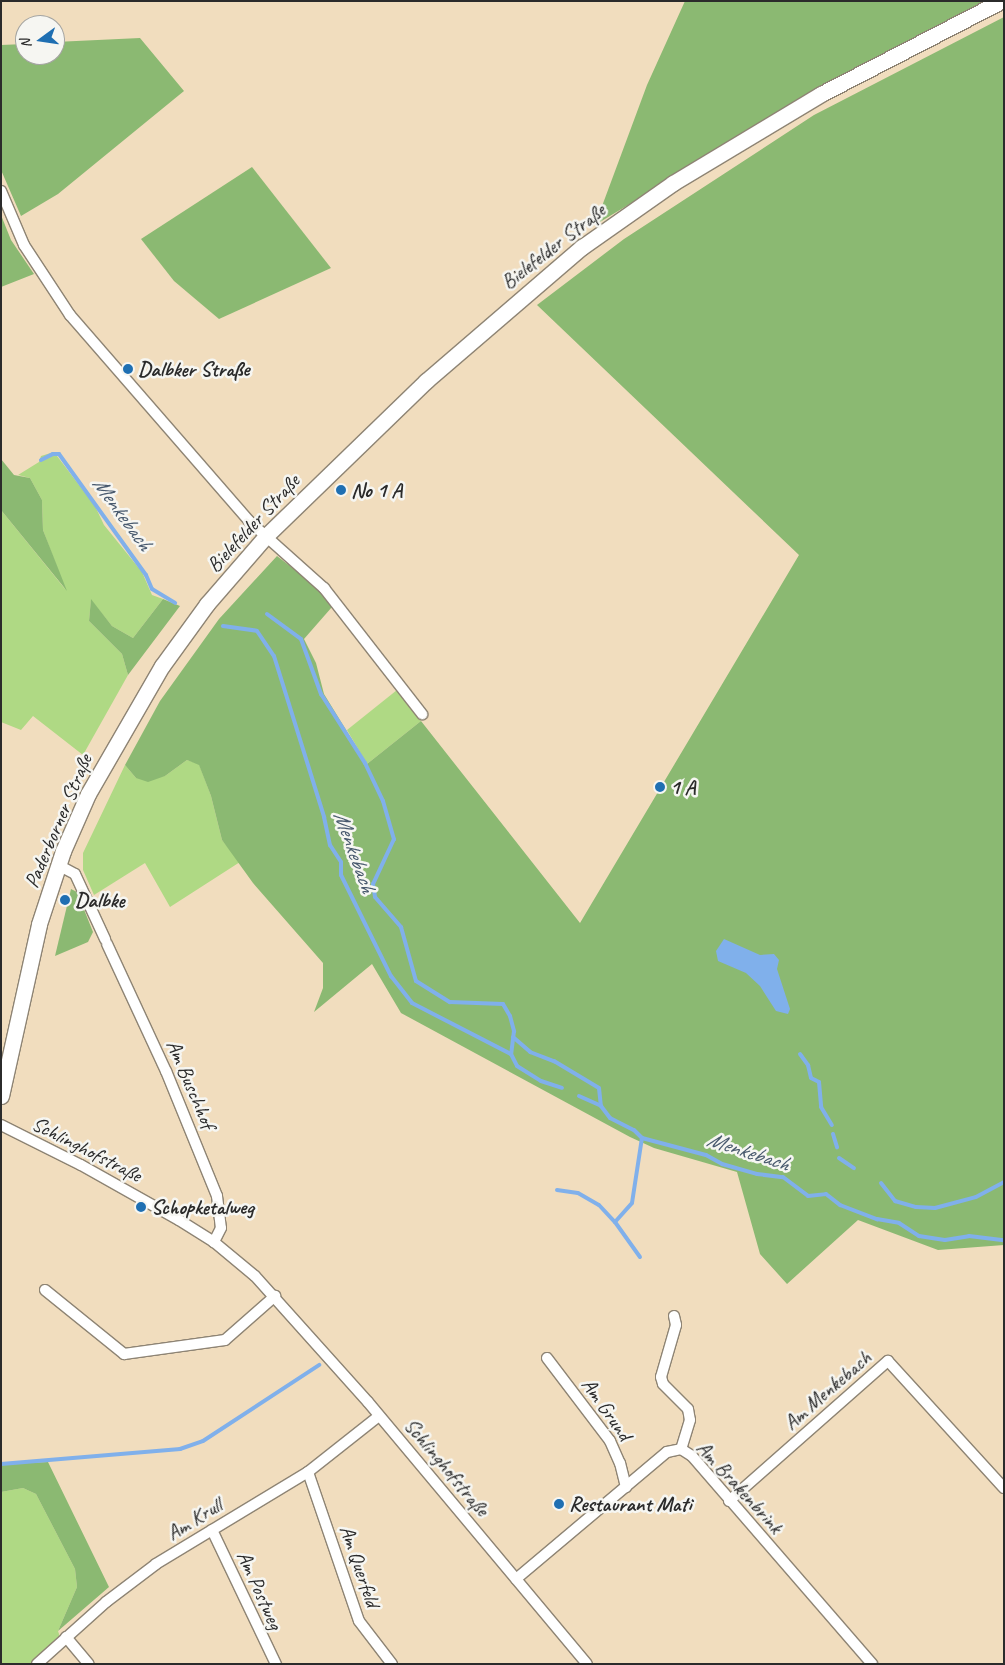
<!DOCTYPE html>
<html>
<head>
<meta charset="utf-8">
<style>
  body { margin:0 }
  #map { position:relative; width:1005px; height:1665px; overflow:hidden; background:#f1ddbe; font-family:Caveat,sans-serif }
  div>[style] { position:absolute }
  .green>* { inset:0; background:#afd984 }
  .forest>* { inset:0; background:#8bb972 }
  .water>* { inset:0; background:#80b0eb }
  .stream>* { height:4px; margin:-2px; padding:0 2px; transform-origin:2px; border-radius:2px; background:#80b0eb }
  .roads { filter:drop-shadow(1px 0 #8e8474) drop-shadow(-1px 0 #8e8474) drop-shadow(0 1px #8e8474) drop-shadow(0 -1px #8e8474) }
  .minor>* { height:10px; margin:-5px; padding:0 5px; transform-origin:5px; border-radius:5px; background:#fff }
  .secondary>* { height:15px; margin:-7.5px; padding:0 7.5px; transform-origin:7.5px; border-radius:7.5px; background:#fff }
  .dots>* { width:14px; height:14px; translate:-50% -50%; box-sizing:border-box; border:2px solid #f6f6f2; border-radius:50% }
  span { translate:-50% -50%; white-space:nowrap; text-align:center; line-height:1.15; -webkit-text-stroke:5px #f6f6f2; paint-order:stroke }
  .street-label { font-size:21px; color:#2b2b2b }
  .poi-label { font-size:21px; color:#2b2b2b; font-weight:700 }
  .left { translate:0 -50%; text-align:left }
  .water-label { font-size:22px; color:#495a6e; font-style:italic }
  .frame { position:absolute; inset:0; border:2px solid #2b2b2b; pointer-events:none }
  .north { position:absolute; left:15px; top:15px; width:50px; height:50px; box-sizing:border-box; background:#f6f6f2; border:1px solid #a5a5a2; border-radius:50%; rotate:256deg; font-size:14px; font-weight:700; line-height:20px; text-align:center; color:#2b2b2b }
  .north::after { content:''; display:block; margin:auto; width:18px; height:22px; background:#1f6fb2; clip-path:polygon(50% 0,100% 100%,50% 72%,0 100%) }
</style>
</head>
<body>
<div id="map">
  <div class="green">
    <div style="clip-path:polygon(54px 452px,95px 506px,104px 525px,142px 572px,152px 595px,163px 599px,133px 638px,112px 626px,91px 600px,89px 621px,122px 654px,128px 675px,83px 755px,33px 716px,21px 730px,1px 722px,1px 510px,65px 589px,43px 530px,42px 500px,30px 478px,18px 475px,39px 462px,41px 456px)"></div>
    <div style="clip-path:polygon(397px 690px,421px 721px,367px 764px,347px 730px)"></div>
    <div style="clip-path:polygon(187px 760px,199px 764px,211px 796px,222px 840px,240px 862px,170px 907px,145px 863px,94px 895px,83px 870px,83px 853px,125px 765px,136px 778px,165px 776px)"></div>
    <div style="clip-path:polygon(23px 1488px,36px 1494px,75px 1569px,77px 1587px,58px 1631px,60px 1637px,30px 1664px,1px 1664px,1px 1492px)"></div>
  </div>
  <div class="forest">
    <div style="clip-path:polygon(685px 1px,991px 1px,803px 99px,595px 225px,647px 85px)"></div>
    <div style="clip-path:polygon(1004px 17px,1004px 1245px,938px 1250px,858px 1220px,787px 1284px,760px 1254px,737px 1172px,654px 1148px,630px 1137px,401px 1013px,372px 964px,314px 1012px,323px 988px,323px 963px,253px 883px,222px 840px,211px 796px,199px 765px,187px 760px,165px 776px,148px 782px,136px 778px,125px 765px,160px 701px,219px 619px,277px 556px,317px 587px,332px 607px,304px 639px,316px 663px,324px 694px,367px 764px,421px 721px,580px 923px,799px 555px,537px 305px,624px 239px,814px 115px)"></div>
    <div style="clip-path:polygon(140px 38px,184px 91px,58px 194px,21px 216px,1px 170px,1px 45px,25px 44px,25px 55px,55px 55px,55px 42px)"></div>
    <div style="clip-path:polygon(252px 167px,331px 268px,219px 319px,174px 281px,141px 239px)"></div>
    <div style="clip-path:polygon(1px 215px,11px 240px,34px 274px,1px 287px)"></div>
    <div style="clip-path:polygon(1px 459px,14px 475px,30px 478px,42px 500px,43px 530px,67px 591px,1px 510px)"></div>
    <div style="clip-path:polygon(91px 599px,112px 626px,133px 638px,163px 599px,180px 606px,128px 675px,122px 654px,89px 621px)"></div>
    <div style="clip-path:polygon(71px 889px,77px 892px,93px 932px,88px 942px,55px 956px)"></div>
    <div style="clip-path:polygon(48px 1462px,109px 1587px,58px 1631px,77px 1587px,75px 1569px,36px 1494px,23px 1488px,1px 1492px,1px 1464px)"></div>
  </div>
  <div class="water">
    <div style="clip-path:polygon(724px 939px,760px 955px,774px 954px,779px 960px,777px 969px,790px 1009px,788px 1014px,776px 1011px,760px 986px,746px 973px,718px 961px,716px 951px)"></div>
  </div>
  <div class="stream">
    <div style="left:41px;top:460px;width:13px;rotate:-27deg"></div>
    <div style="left:53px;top:454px;width:6px"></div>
    <div style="left:59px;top:454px;width:149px;rotate:54.3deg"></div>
    <div style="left:146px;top:575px;width:15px;rotate:67deg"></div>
    <div style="left:152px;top:589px;width:27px;rotate:31deg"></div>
    <div style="left:267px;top:614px;width:42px;rotate:36.3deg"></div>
    <div style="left:301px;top:639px;width:59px;rotate:70deg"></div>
    <div style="left:321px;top:694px;width:82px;rotate:57.5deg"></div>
    <div style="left:365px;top:763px;width:42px;rotate:64.7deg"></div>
    <div style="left:383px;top:801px;width:40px;rotate:74deg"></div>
    <div style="left:394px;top:839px;width:50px;rotate:115deg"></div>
    <div style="left:373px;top:884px;width:13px;rotate:81deg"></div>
    <div style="left:375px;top:897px;width:40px;rotate:49deg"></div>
    <div style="left:401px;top:927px;width:56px;rotate:74.5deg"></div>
    <div style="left:416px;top:981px;width:40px;rotate:32deg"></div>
    <div style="left:450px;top:1002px;width:53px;rotate:2.2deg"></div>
    <div style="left:503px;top:1004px;width:14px;rotate:60deg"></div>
    <div style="left:510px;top:1016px;width:16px;rotate:75deg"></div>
    <div style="left:514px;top:1031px;width:23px;rotate:97deg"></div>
    <div style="left:511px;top:1054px;width:13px;rotate:63deg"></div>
    <div style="left:517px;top:1066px;width:28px;rotate:32deg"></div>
    <div style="left:541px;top:1081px;width:22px;rotate:18deg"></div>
    <div style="left:223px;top:626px;width:34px;rotate:8deg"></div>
    <div style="left:257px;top:631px;width:30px;rotate:56deg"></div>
    <div style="left:274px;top:656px;width:169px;rotate:72.7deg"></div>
    <div style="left:324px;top:817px;width:29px;rotate:78deg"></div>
    <div style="left:330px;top:845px;width:20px;rotate:57deg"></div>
    <div style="left:341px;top:862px;width:13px;rotate:90deg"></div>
    <div style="left:341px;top:875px;width:113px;rotate:63.7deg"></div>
    <div style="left:391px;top:976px;width:34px;rotate:52deg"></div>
    <div style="left:412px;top:1003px;width:111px;rotate:27.3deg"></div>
    <div style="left:513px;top:1037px;width:23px;rotate:41deg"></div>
    <div style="left:530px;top:1052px;width:26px;rotate:21deg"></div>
    <div style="left:554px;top:1061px;width:52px;rotate:31deg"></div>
    <div style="left:599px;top:1088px;width:18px;rotate:84deg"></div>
    <div style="left:800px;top:1054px;width:14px;rotate:54deg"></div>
    <div style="left:808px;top:1065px;width:13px;rotate:77deg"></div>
    <div style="left:811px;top:1078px;width:9px;rotate:27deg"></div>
    <div style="left:819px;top:1082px;width:25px;rotate:85deg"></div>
    <div style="left:821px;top:1107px;width:21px;rotate:59deg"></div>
    <div style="left:579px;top:1096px;width:24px;rotate:24deg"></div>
    <div style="left:601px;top:1106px;width:15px;rotate:53deg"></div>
    <div style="left:610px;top:1118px;width:27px;rotate:27deg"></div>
    <div style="left:634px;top:1130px;width:11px;rotate:45deg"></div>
    <div style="left:642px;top:1138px;width:66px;rotate:14.9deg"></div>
    <div style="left:706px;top:1155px;width:18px;rotate:29deg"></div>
    <div style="left:722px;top:1164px;width:36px;rotate:16deg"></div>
    <div style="left:757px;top:1174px;width:26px;rotate:7deg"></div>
    <div style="left:783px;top:1177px;width:31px;rotate:37deg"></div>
    <div style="left:808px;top:1196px;width:18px;rotate:-6deg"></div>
    <div style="left:826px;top:1194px;width:18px;rotate:38deg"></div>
    <div style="left:840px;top:1205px;width:40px;rotate:21deg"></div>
    <div style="left:877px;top:1219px;width:22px;rotate:10deg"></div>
    <div style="left:899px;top:1223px;width:24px;rotate:33deg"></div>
    <div style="left:919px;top:1236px;width:26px;rotate:9deg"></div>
    <div style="left:945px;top:1240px;width:24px;rotate:-9deg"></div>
    <div style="left:969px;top:1236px;width:35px;rotate:7deg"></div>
    <div style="left:833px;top:1134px;width:14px;rotate:73deg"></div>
    <div style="left:839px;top:1158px;width:18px;rotate:34deg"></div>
    <div style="left:881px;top:1183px;width:23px;rotate:52deg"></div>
    <div style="left:895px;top:1201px;width:22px;rotate:16deg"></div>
    <div style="left:916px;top:1207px;width:19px;rotate:3deg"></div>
    <div style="left:935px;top:1208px;width:42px;rotate:-15deg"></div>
    <div style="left:976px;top:1197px;width:32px;rotate:-28deg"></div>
    <div style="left:557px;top:1190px;width:21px;rotate:8deg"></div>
    <div style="left:578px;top:1193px;width:24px;rotate:30deg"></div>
    <div style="left:599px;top:1205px;width:23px;rotate:47deg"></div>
    <div style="left:615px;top:1222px;width:25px;rotate:-48deg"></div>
    <div style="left:632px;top:1203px;width:66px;rotate:-81.3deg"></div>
    <div style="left:615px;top:1222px;width:43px;rotate:54.5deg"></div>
    <div style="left:1px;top:1464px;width:180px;rotate:-4.8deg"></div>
    <div style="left:180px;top:1449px;width:24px;rotate:-19deg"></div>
    <div style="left:203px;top:1441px;width:139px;rotate:-33.2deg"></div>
  </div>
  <div class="roads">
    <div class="minor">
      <div style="left:1px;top:191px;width:59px;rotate:66.9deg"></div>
      <div style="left:24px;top:245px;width:84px;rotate:56.7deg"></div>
      <div style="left:70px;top:315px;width:273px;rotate:49deg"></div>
      <div style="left:249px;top:521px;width:101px;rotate:41.8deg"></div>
      <div style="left:324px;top:588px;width:160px;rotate:52.1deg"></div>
      <div style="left:58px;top:865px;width:19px;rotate:28deg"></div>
      <div style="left:75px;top:874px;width:72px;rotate:65.2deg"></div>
      <div style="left:107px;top:944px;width:140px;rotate:65.1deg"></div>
      <div style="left:166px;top:1071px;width:135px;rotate:67.8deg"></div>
      <div style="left:217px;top:1196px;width:32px;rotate:83deg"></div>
      <div style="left:221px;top:1228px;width:16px;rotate:117deg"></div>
      <div style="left:1px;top:1125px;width:89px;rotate:26.6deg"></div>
      <div style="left:81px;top:1165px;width:112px;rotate:29.3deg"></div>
      <div style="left:179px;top:1220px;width:41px;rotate:32.2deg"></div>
      <div style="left:214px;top:1242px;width:53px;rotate:39.7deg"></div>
      <div style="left:255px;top:1276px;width:169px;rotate:48.1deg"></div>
      <div style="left:368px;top:1402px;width:341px;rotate:50.1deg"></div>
      <div style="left:45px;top:1290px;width:102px;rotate:39deg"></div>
      <div style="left:124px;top:1354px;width:102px;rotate:-7.9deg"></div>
      <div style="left:225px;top:1340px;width:67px;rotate:-41.3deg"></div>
      <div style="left:674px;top:1316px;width:9px;rotate:77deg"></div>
      <div style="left:676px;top:1325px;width:54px;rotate:106.1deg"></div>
      <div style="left:661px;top:1377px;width:7px;rotate:74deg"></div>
      <div style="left:663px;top:1384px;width:35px;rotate:45deg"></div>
      <div style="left:688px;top:1409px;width:11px;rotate:80deg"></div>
      <div style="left:690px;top:1420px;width:30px;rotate:107deg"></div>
      <div style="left:547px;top:1358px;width:104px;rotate:52.8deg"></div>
      <div style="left:610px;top:1441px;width:24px;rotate:66deg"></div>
      <div style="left:620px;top:1463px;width:25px;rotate:76deg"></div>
      <div style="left:308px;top:1472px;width:157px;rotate:71.1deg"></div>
      <div style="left:359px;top:1621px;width:54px;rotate:52.5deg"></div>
      <div style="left:729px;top:1501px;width:212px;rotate:-41.4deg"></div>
      <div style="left:888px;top:1361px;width:172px;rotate:47.6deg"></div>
      <div style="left:212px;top:1530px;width:148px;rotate:64.5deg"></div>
      <div style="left:516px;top:1579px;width:197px;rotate:-40.1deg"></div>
      <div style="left:667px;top:1452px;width:14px;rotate:-12deg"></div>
      <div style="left:681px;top:1449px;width:13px;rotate:32deg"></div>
      <div style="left:692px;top:1456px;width:275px;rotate:49.1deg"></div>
      <div style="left:66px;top:1637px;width:35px;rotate:50deg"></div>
      <div style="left:37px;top:1664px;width:93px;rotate:-41.9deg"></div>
      <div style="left:106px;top:1602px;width:63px;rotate:-37.2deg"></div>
      <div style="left:156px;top:1564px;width:178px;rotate:-31.2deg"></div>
      <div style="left:308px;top:1472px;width:90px;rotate:-38.3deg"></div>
    </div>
    <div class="secondary">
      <div style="left:1px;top:1096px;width:176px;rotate:-77.5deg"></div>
      <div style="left:39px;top:924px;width:77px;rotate:-71.8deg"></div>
      <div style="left:63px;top:851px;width:62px;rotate:-66.3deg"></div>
      <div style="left:88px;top:794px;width:148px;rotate:-60deg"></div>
      <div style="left:162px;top:666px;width:77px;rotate:-54deg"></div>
      <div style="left:207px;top:604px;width:90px;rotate:-49.1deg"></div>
      <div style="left:266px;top:536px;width:223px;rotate:-44.1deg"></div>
      <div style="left:426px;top:381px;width:206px;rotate:-40.7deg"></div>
      <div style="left:582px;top:247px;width:111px;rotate:-35.1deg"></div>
      <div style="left:673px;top:183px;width:173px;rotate:-31deg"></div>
      <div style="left:821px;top:94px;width:203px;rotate:-27.3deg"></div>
    </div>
  </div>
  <div class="dots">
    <div style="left:128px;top:369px;background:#1f6fb2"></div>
    <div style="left:341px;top:490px;background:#1f6fb2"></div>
    <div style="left:660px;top:787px;background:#1f6fb2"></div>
    <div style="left:65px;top:900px;background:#1f6fb2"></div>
    <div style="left:141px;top:1207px;background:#1f6fb2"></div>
    <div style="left:559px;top:1504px;background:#1f6fb2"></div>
  </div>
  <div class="street-label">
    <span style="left:553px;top:246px;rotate:-38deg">Bielefelder Straße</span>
    <span style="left:253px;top:523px;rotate:-47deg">Bielefelder Straße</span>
    <span style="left:58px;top:821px;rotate:-67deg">Paderborner Straße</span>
    <span style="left:191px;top:1084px;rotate:67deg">Am Buschhof</span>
    <span style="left:87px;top:1149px;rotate:27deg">Schlinghofstraße</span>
    <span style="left:827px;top:1390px;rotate:-41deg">Am Menkebach</span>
    <span style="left:607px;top:1409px;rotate:55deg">Am Grund</span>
    <span style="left:447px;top:1467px;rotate:50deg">Schlinghofstraße</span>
    <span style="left:740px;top:1487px;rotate:48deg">Am Brakenbrink</span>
    <span style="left:194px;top:1519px;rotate:-31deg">Am Krull</span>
    <span style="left:360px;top:1566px;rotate:71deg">Am Querfeld</span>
    <span style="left:260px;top:1590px;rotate:66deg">Am Postweg</span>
  </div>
  <div class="poi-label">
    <span class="left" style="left:138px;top:369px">Dalbker Straße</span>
    <span class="left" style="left:351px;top:490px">No 1 A</span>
    <span class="left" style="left:670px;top:787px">1 A</span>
    <span class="left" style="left:75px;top:900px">Dalbke</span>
    <span class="left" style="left:151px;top:1207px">Schopketalweg</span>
    <span class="left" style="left:569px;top:1504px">Restaurant Mati</span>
  </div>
  <div class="water-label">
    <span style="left:122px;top:514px;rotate:54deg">Menkebach</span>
    <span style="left:354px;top:852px;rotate:70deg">Menkebach</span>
    <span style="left:748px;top:1152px;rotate:18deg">Menkebach</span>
  </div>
  <div class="frame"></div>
  <div class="north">N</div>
</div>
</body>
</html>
